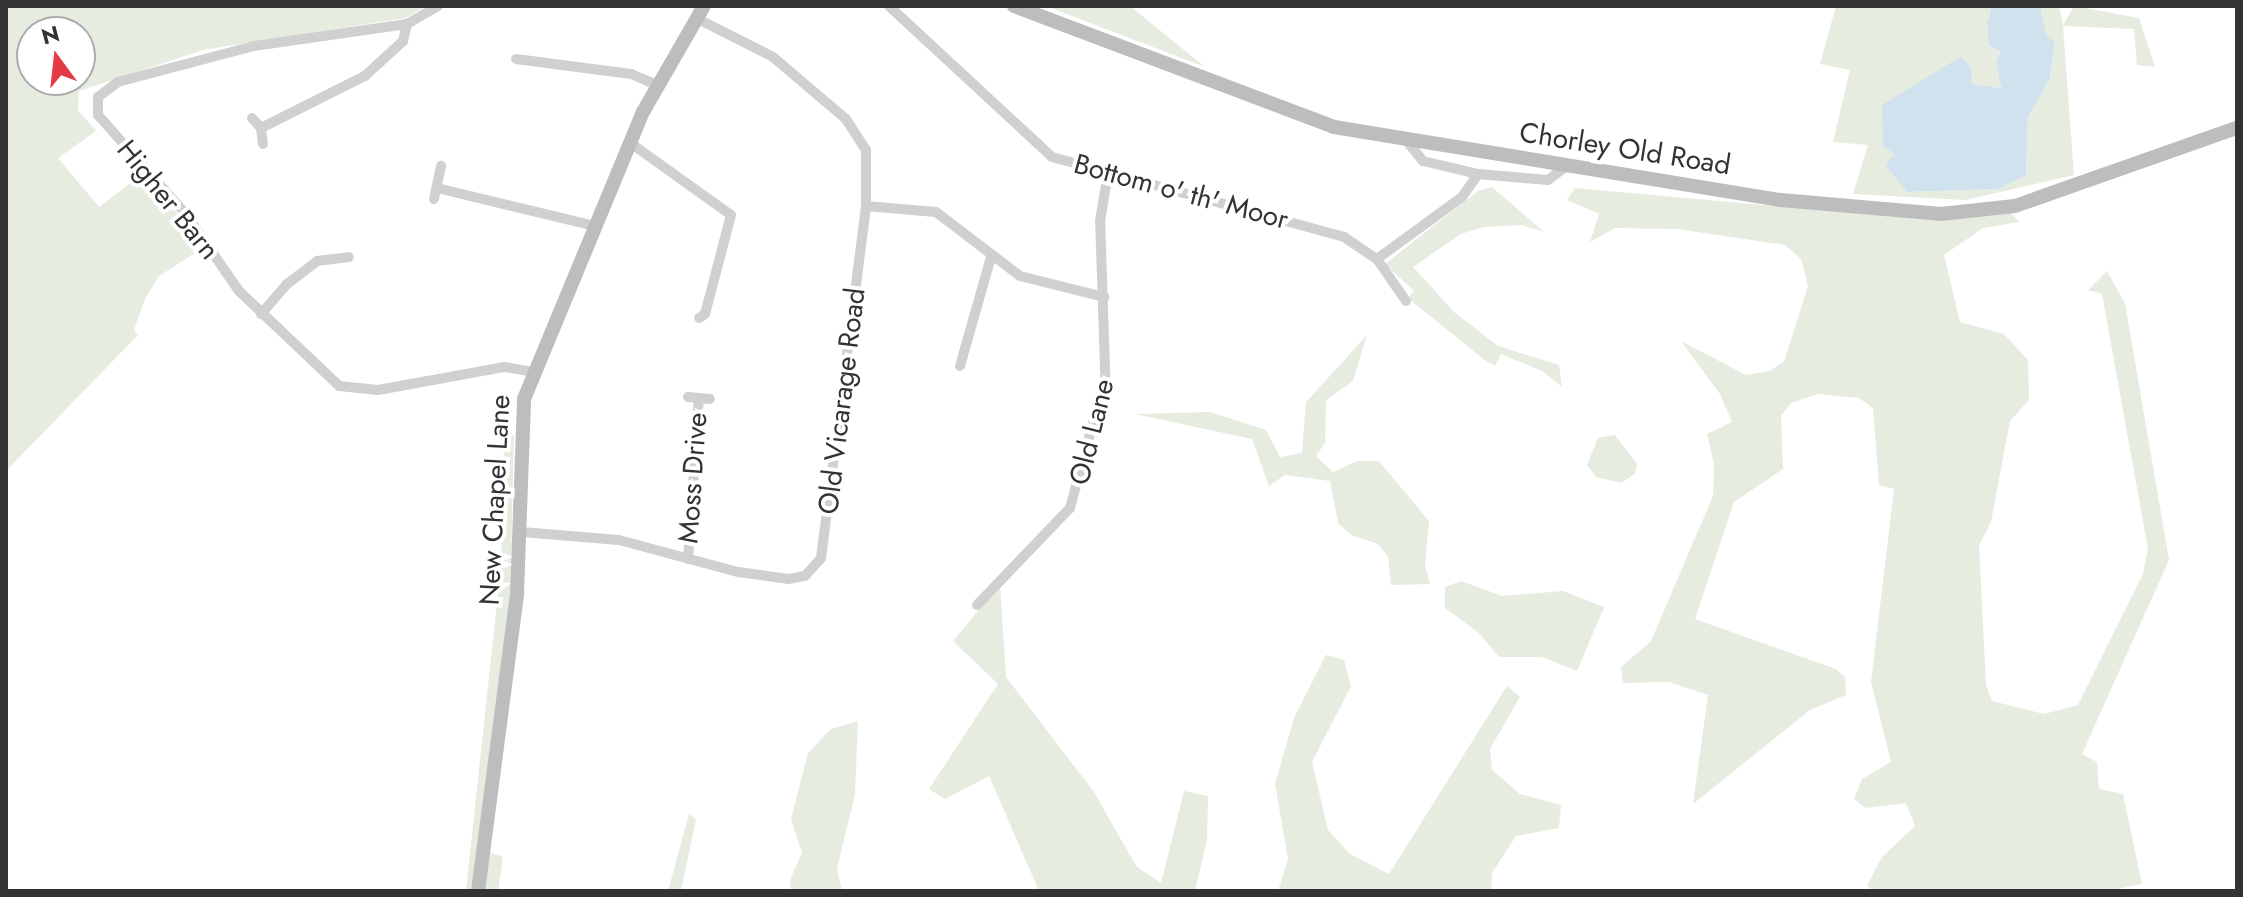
<!DOCTYPE html>
<html>
<head>
<meta charset="utf-8">
<style>
  body { margin:0 }
  #map { position:relative; width:2243px; height:897px; overflow:hidden; background:#fff; font-family:Jost,sans-serif }
  div>[style] { position:absolute }
  .green>* { inset:0; background:#e6ecdf }
  .water>* { inset:0; background:#cfe2ee }
  .street>* { height:10px; margin:-5px; padding:0 5px; transform-origin:5px; border-radius:5px; background:#d0d0d0 }
  .secondary>* { height:14px; margin:-7px; padding:0 7px; transform-origin:7px; border-radius:7px; background:#bdbdbd }
  span { translate:-50% -50%; white-space:nowrap; text-align:center; line-height:1.15; -webkit-text-stroke:8px #fff; paint-order:stroke }
  .street-label { font-size:28px; color:#333 }
  .frame { position:absolute; inset:0; border:8px solid #333; pointer-events:none }
  .north { position:absolute; left:16px; top:16px; width:80px; height:80px; box-sizing:border-box; background:#fff; border:2px solid #adadad; border-radius:50%; rotate:345deg; font-size:22px; font-weight:700; line-height:32px; text-align:center; color:#333 }
  .north::after { content:''; display:block; margin:auto; width:28px; height:36px; background:#e63946; clip-path:polygon(50% 0,100% 100%,50% 72%,0 100%) }
</style>
</head>
<body>
<div id="map">
  <div class="green">
    <div style="clip-path:polygon(evenodd,427px 6px,405px 18px,203px 50px,79px 91px,78px 110px,96px 131px,58px 158px,99px 207px,140px 176px,177px 213px,200px 250px,159px 276px,145px 299px,134px 330px,138px 335px,6px 471px,6px 7px,427px 6px,32px 32px,80px 32px,80px 80px,32px 80px,32px 32px)"></div>
    <div style="clip-path:polygon(1046px 6px,1130px 6px,1205px 67px)"></div>
    <div style="clip-path:polygon(1836px 6px,1992px 6px,1987px 23px,1989px 44px,2001px 52px,1996px 61px,2001px 88px,1971px 84px,1891px 148px,1895px 154px,1885px 165px,1908px 192px,1998px 189px,2026px 175px,2028px 117px,2050px 78px,2055px 43px,2046px 35px,2038px 6px,2059px 6px,2063px 25px,2074px 6px,2139px 18px,2155px 67px,2137px 65px,2134px 29px,2063px 26px,2074px 175px,1965px 200px,1853px 194px,1868px 145px,1833px 142px,1850px 70px,1820px 64px)"></div>
    <div style="clip-path:polygon(1492px 187px,1544px 232px,1522px 225px,1484px 227px,1461px 234px,1413px 267px,1454px 312px,1498px 346px,1559px 365px,1562px 387px,1542px 371px,1501px 354px,1495px 366px,1487px 362px,1408px 298px,1414px 291px,1385px 264px,1478px 191px)"></div>
    <div style="clip-path:polygon(1575px 188px,1941px 221px,2011px 213px,2019px 222px,1983px 228px,1944px 255px,1960px 322px,2004px 334px,2028px 360px,2029px 400px,2010px 421px,1991px 522px,1979px 545px,1986px 685px,1992px 701px,2044px 714px,2078px 705px,2143px 574px,2148px 549px,2102px 294px,2088px 290px,2107px 271px,2125px 303px,2169px 560px,2082px 754px,2097px 762px,2099px 789px,2123px 794px,2142px 884px,2107px 891px,1874px 891px,1867px 886px,1882px 857px,1915px 826px,1906px 803px,1866px 808px,1854px 799px,1862px 779px,1891px 762px,1871px 682px,1894px 489px,1879px 485px,1873px 408px,1859px 398px,1818px 394px,1791px 403px,1781px 416px,1783px 469px,1734px 502px,1695px 619px,1836px 669px,1845px 677px,1846px 695px,1810px 710px,1693px 804px,1708px 695px,1669px 682px,1623px 683px,1621px 667px,1651px 641px,1713px 496px,1714px 464px,1707px 434px,1732px 422px,1720px 394px,1681px 341px,1746px 375px,1769px 371px,1784px 362px,1808px 286px,1801px 259px,1785px 245px,1677px 229px,1615px 228px,1590px 242px,1599px 214px,1567px 200px)"></div>
    <div style="clip-path:polygon(1367px 335px,1353px 381px,1326px 400px,1325px 443px,1316px 456px,1333px 472px,1357px 461px,1379px 461px,1429px 521px,1425px 566px,1430px 584px,1391px 585px,1388px 557px,1378px 544px,1351px 535px,1338px 523px,1330px 481px,1285px 475px,1269px 486px,1252px 439px,1135px 414px,1210px 412px,1266px 430px,1280px 457px,1302px 453px,1306px 402px)"></div>
    <div style="clip-path:polygon(514px 435px,510px 602px,471px 891px,466px 891px,501px 565px,504px 437px)"></div>
    <div style="clip-path:polygon(1615px 435px,1637px 464px,1635px 474px,1621px 483px,1596px 477px,1587px 465px,1598px 438px)"></div>
    <div style="clip-path:polygon(1461px 581px,1502px 596px,1563px 591px,1604px 607px,1577px 671px,1542px 657px,1499px 657px,1479px 633px,1445px 608px,1445px 587px)"></div>
    <div style="clip-path:polygon(1000px 584px,1006px 677px,1094px 792px,1136px 866px,1161px 883px,1184px 791px,1208px 796px,1207px 840px,1195px 891px,1039px 891px,989px 776px,945px 799px,929px 789px,998px 684px,953px 641px)"></div>
    <div style="clip-path:polygon(1326px 655px,1344px 660px,1351px 686px,1312px 762px,1328px 830px,1350px 854px,1389px 874px,1507px 686px,1520px 697px,1490px 749px,1492px 770px,1520px 794px,1561px 805px,1559px 828px,1516px 836px,1492px 873px,1491px 891px,1278px 891px,1288px 859px,1275px 784px,1294px 718px)"></div>
    <div style="clip-path:polygon(858px 721px,855px 795px,837px 868px,842px 891px,791px 891px,790px 880px,802px 853px,791px 819px,808px 753px,831px 729px)"></div>
    <div style="clip-path:polygon(689px 814px,696px 819px,681px 891px,668px 891px)"></div>
    <div style="clip-path:polygon(489px 852px,503px 857px,498px 891px,483px 891px)"></div>
  </div>
  <div class="water">
    <div style="clip-path:polygon(1992px 6px,2040px 7px,2046px 35px,2055px 42px,2050px 78px,2028px 117px,2026px 175px,1998px 189px,1907px 192px,1885px 165px,1895px 154px,1883px 146px,1882px 105px,1960px 57px,1972px 68px,1971px 84px,2001px 88px,1996px 61px,2001px 52px,1989px 45px,1987px 23px)"></div>
  </div>
  <div class="street">
    <div style="left:889px;top:6px;width:222px;rotate:42.8deg"></div>
    <div style="left:1052px;top:157px;width:303px;rotate:15.3deg"></div>
    <div style="left:1344px;top:237px;width:40px;rotate:34deg"></div>
    <div style="left:1377px;top:259px;width:51px;rotate:55.4deg"></div>
    <div style="left:407px;top:24px;width:155px;rotate:171.8deg"></div>
    <div style="left:254px;top:46px;width:141px;rotate:165.2deg"></div>
    <div style="left:118px;top:82px;width:25px;rotate:143deg"></div>
    <div style="left:98px;top:97px;width:18px;rotate:90deg"></div>
    <div style="left:98px;top:115px;width:131px;rotate:48.4deg"></div>
    <div style="left:185px;top:213px;width:95px;rotate:55.3deg"></div>
    <div style="left:239px;top:291px;width:138px;rotate:43.5deg"></div>
    <div style="left:339px;top:386px;width:39px;rotate:6deg"></div>
    <div style="left:378px;top:390px;width:129px;rotate:-10.3deg"></div>
    <div style="left:505px;top:367px;width:27px;rotate:10deg"></div>
    <div style="left:516px;top:59px;width:116px;rotate:7.4deg"></div>
    <div style="left:631px;top:74px;width:28px;rotate:23deg"></div>
    <div style="left:252px;top:118px;width:13px;rotate:48deg"></div>
    <div style="left:261px;top:128px;width:16px;rotate:83deg"></div>
    <div style="left:261px;top:128px;width:116px;rotate:-26.6deg"></div>
    <div style="left:365px;top:76px;width:52px;rotate:-42.6deg"></div>
    <div style="left:403px;top:41px;width:17px;rotate:-77deg"></div>
    <div style="left:407px;top:24px;width:36px;rotate:-30deg"></div>
    <div style="left:1406px;top:140px;width:27px;rotate:51deg"></div>
    <div style="left:1423px;top:161px;width:57px;rotate:13.3deg"></div>
    <div style="left:1478px;top:174px;width:70px;rotate:4.9deg"></div>
    <div style="left:1548px;top:180px;width:25px;rotate:-37deg"></div>
    <div style="left:629px;top:142px;width:125px;rotate:35.6deg"></div>
    <div style="left:731px;top:215px;width:102px;rotate:104.7deg"></div>
    <div style="left:705px;top:314px;width:7px;rotate:146deg"></div>
    <div style="left:437px;top:188px;width:163px;rotate:13.5deg"></div>
    <div style="left:434px;top:199px;width:34px;rotate:-78deg"></div>
    <div style="left:866px;top:206px;width:70px;rotate:4.9deg"></div>
    <div style="left:936px;top:212px;width:106px;rotate:37.3deg"></div>
    <div style="left:1020px;top:276px;width:87px;rotate:14deg"></div>
    <div style="left:1377px;top:259px;width:105px;rotate:-36.1deg"></div>
    <div style="left:1462px;top:197px;width:28px;rotate:-55deg"></div>
    <div style="left:261px;top:314px;width:40px;rotate:-49deg"></div>
    <div style="left:287px;top:284px;width:38px;rotate:-37deg"></div>
    <div style="left:317px;top:261px;width:32px;rotate:-7deg"></div>
    <div style="left:960px;top:366px;width:116px;rotate:-74.1deg"></div>
    <div style="left:688px;top:397px;width:22px;rotate:5deg"></div>
    <div style="left:522px;top:532px;width:97px;rotate:4.7deg"></div>
    <div style="left:619px;top:540px;width:123px;rotate:15.1deg"></div>
    <div style="left:738px;top:572px;width:51px;rotate:7.8deg"></div>
    <div style="left:789px;top:579px;width:16px;rotate:-11deg"></div>
    <div style="left:805px;top:576px;width:24px;rotate:-48deg"></div>
    <div style="left:821px;top:558px;width:355px;rotate:-82.7deg"></div>
    <div style="left:866px;top:206px;width:56px;rotate:-90deg"></div>
    <div style="left:866px;top:150px;width:37px;rotate:-123deg"></div>
    <div style="left:846px;top:119px;width:96px;rotate:-139.7deg"></div>
    <div style="left:773px;top:57px;width:86px;rotate:-153.1deg"></div>
    <div style="left:688px;top:559px;width:161px;rotate:-86.1deg"></div>
    <div style="left:977px;top:605px;width:134px;rotate:-46.2deg"></div>
    <div style="left:1070px;top:508px;width:95px;rotate:-74.8deg"></div>
    <div style="left:1095px;top:416px;width:21px;rotate:-59deg"></div>
    <div style="left:1106px;top:398px;width:177px;rotate:-91.9deg"></div>
    <div style="left:1100px;top:221px;width:49px;rotate:-80.5deg"></div>
  </div>
  <div class="secondary">
    <div style="left:1014px;top:6px;width:342px;rotate:20.7deg"></div>
    <div style="left:1334px;top:127px;width:453px;rotate:9.3deg"></div>
    <div style="left:1781px;top:200px;width:161px;rotate:5deg"></div>
    <div style="left:1941px;top:214px;width:74px;rotate:-6.2deg"></div>
    <div style="left:2015px;top:206px;width:235px;rotate:-19.4deg"></div>
    <div style="left:478px;top:891px;width:301px;rotate:-82.5deg"></div>
    <div style="left:517px;top:593px;width:194px;rotate:-87.9deg"></div>
    <div style="left:524px;top:399px;width:311px;rotate:-67.5deg"></div>
    <div style="left:643px;top:112px;width:122px;rotate:-60.1deg"></div>
  </div>
  <div class="street-label">
    <span style="left:1625px;top:149px;rotate:9deg">Chorley Old Road</span>
    <span style="left:1181px;top:192px;rotate:15deg">Bottom o' th' Moor</span>
    <span style="left:168px;top:200px;rotate:51deg">Higher Barn</span>
    <span style="left:842px;top:401px;rotate:-83deg">Old Vicarage Road</span>
    <span style="left:1092px;top:432px;rotate:-76deg">Old Lane</span>
    <span style="left:693px;top:478px;rotate:-86deg">Moss Drive</span>
    <span style="left:495px;top:500px;rotate:-87deg">New Chapel Lane</span>
  </div>
  <div class="frame"></div>
  <div class="north">N</div>
</div>
</body>
</html>
